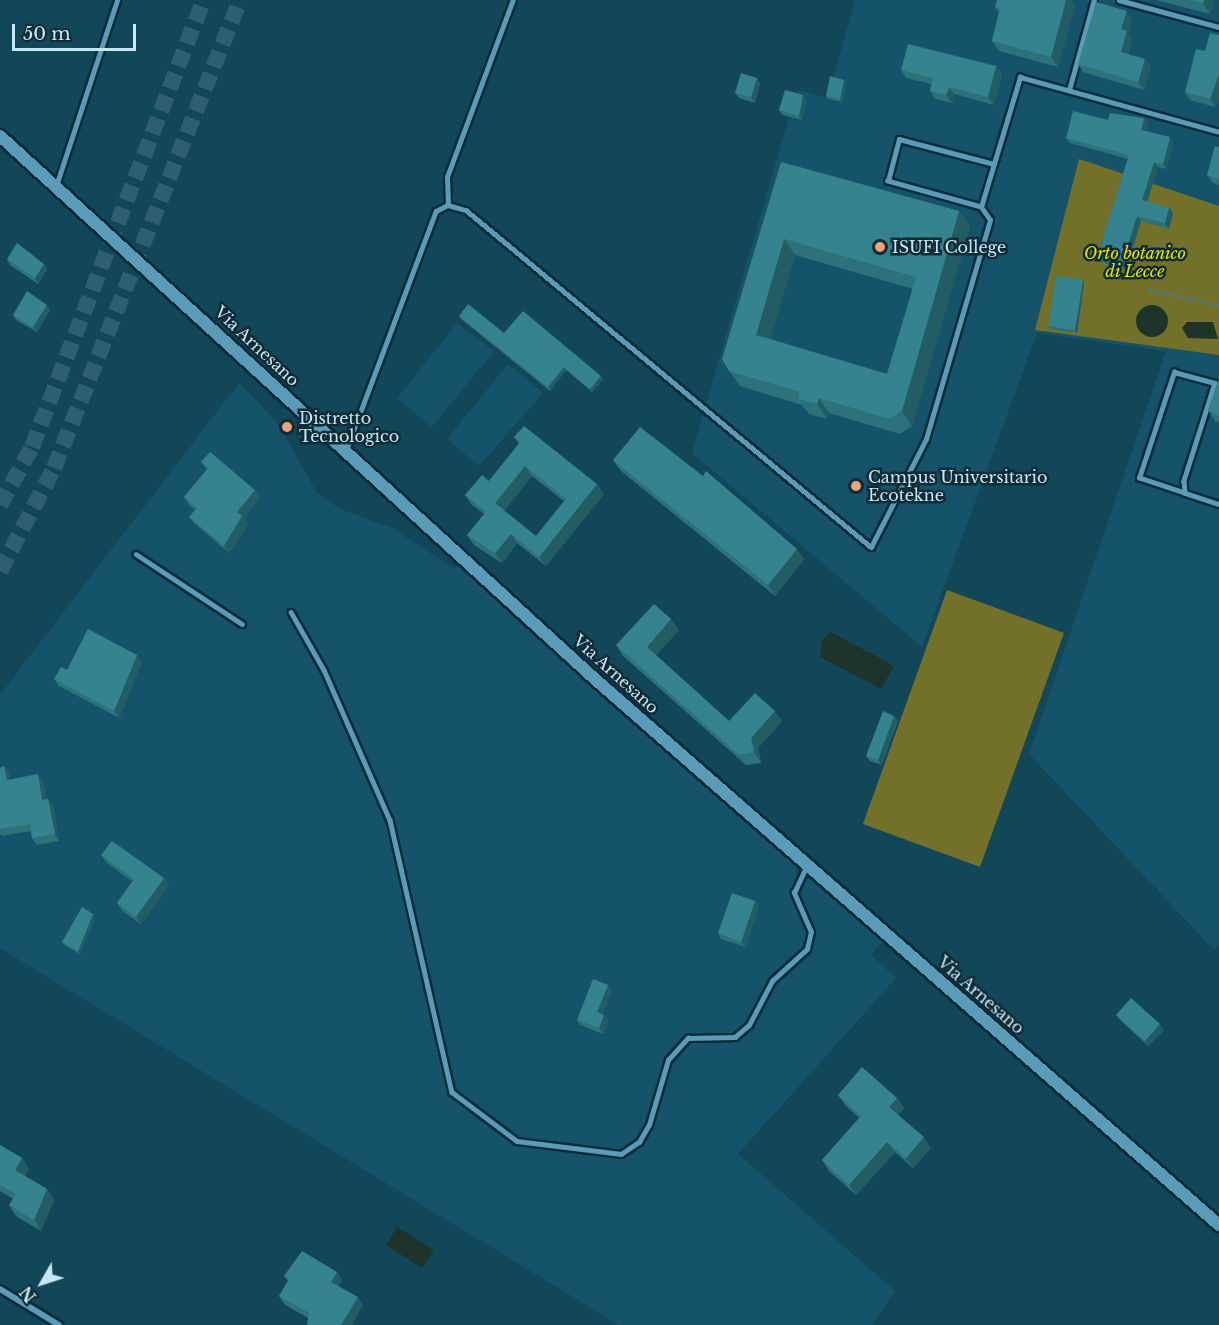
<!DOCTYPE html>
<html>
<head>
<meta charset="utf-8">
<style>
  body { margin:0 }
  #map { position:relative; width:1219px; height:1325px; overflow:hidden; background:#12475a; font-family:"Libre Baskerville",serif }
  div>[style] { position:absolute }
  .built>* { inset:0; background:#15536a }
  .green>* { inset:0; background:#727029 }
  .water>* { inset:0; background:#1e342b }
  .round { border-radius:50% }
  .trunk-tunnel>* { height:16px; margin-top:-8px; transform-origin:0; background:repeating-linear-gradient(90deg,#2d5f71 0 16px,transparent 0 24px) }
  .path>* { height:3px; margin-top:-1.5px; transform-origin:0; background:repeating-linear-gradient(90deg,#4b7a8b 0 4.5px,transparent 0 7.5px) }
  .roads { filter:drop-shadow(2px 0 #072b39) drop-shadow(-2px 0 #072b39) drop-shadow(0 2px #072b39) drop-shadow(0 -2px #072b39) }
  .service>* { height:4.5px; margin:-2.25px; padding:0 2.25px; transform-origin:2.25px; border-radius:2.25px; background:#5a9bb7 }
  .minor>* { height:6px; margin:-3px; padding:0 3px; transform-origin:3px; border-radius:3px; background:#5a9bb7 }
  .secondary>* { height:12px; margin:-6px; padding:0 6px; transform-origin:6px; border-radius:6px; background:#5a9bb7 }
  .wall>* { inset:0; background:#2d717a }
  .shaded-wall>* { inset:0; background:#245c63 }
  .building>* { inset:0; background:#34838e }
  .dots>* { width:16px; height:16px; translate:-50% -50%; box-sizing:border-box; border:3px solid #0f2b36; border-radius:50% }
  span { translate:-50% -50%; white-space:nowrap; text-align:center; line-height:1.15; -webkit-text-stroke:5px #0f2b36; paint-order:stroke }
  .poi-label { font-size:16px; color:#c7e7f6 }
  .left { translate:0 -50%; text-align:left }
  .park-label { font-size:16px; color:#ece300; font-style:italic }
  .street-label { font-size:16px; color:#c7e7f6 }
  .north { position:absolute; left:12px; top:1253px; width:60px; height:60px; -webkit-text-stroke:4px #0f2b36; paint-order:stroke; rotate:231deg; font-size:16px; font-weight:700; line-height:24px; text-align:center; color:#c7e7f6 }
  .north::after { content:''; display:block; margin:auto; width:21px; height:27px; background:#c7e7f6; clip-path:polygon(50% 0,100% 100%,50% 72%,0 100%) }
  .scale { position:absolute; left:12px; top:24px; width:124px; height:27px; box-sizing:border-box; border:3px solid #c7e7f6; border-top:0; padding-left:8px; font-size:18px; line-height:21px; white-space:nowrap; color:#c7e7f6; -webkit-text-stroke:4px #0f2b36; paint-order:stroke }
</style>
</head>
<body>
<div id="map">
  <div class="built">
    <div style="clip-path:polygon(855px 0,1219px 0,1219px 945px,1214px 950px,1029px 754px,1166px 351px,1037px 333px,922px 647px,692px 453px,797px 90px,828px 98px)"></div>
    <div style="clip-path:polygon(457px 323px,494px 351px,432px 427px,397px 398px)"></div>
    <div style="clip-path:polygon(508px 364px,543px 393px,479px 466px,447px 439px)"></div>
    <div style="clip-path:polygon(239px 383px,276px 421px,317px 493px,340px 509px,392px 528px,453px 568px,463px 566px,797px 864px,796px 873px,811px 876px,883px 941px,871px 955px,896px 978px,738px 1154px,895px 1291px,872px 1325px,619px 1325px,0 948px,0 695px)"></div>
  </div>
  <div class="green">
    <div style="clip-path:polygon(1079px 159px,1219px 206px,1219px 355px,1035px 330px)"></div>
    <div style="clip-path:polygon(947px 590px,1064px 633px,980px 867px,863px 824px)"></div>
  </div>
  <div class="water">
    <div class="round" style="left:1136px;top:305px;width:32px;height:32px"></div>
    <div style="clip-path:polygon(1187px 322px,1213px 322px,1218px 339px,1188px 338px,1182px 328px)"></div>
    <div style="clip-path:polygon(831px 632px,894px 666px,881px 689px,820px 657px,822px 640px)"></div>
    <div style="clip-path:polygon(397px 1227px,434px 1250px,422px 1268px,386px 1245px)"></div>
  </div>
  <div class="trunk-tunnel">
    <div style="left:0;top:505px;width:66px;rotate:-61.1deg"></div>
    <div style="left:32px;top:447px;width:479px;rotate:-69deg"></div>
    <div style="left:0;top:571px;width:116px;rotate:-62.3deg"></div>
    <div style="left:54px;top:468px;width:504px;rotate:-68.33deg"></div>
  </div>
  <div class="path">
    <div style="left:1148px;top:289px;width:73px;rotate:12.7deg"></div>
  </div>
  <div class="roads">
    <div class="service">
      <div style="left:1119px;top:0;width:104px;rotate:15.1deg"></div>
      <div style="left:1069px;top:90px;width:93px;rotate:-74.5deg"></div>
      <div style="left:56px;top:186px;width:196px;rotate:-71.8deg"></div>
      <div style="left:448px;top:205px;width:28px;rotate:-92deg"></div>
      <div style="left:447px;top:177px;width:189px;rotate:-69.6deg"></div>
      <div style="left:981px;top:207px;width:136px;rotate:-73.3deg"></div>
      <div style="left:1020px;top:77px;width:206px;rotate:15.4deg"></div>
      <div style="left:346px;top:450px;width:255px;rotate:-69.4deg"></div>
      <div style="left:436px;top:211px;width:13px;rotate:-27deg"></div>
      <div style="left:448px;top:205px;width:19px;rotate:16deg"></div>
      <div style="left:466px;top:210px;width:527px;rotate:39.76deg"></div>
      <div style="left:871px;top:547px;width:121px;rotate:-63deg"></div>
      <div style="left:926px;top:439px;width:228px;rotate:-73.7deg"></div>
      <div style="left:990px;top:220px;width:16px;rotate:-125deg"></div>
      <div style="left:981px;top:207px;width:97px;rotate:-164.4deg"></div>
      <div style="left:888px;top:181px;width:43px;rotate:-75.3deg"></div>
      <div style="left:899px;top:139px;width:98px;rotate:14.7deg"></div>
      <div style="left:1185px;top:493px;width:48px;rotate:-161.9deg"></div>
      <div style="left:1139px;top:478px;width:112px;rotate:-71.7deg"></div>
      <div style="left:1174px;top:372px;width:42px;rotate:15deg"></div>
      <div style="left:1215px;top:383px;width:103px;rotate:107.6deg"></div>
      <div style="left:1184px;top:481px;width:12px;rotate:85deg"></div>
      <div style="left:1185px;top:493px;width:36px;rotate:18deg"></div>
      <div style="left:136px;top:554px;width:127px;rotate:33.4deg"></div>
      <div style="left:291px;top:612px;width:67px;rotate:60.4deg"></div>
      <div style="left:324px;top:670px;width:164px;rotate:66.3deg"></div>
      <div style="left:390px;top:820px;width:279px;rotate:77.2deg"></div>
      <div style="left:452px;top:1092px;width:81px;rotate:37deg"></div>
      <div style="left:517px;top:1141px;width:105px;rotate:7.1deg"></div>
      <div style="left:621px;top:1154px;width:22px;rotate:-34deg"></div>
      <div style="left:639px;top:1142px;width:20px;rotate:-60deg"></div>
      <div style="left:649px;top:1125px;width:68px;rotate:-73.7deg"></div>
      <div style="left:668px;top:1060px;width:30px;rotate:-48deg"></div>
      <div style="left:688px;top:1038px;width:47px;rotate:-1.2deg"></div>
      <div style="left:735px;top:1037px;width:18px;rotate:-41deg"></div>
      <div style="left:749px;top:1025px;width:50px;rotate:-62.4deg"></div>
      <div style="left:772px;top:981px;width:47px;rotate:-42.4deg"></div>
      <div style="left:807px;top:949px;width:17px;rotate:-77deg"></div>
      <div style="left:811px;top:932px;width:43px;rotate:-113.6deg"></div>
      <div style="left:794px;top:893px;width:29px;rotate:-65deg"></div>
    </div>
    <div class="minor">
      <div style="left:0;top:1289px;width:69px;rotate:31.4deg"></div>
    </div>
    <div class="secondary">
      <div style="left:0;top:136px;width:807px;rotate:42.39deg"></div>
      <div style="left:596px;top:680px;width:828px;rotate:41.18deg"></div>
    </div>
  </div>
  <div class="wall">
    <div style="clip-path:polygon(1156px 0,1214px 0,1210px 14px)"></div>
    <div style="clip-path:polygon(1075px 5px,1058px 67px,999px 51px,992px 41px,999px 13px,995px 7px)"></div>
    <div style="clip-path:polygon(1132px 19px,1128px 33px,1132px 39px,1128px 54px,1151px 66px,1144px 90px,1083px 72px,1078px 64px)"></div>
    <div style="clip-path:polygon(1219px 35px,1219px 97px,1215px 107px,1190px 100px,1185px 92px)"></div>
    <div style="clip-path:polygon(996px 66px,1002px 74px,994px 105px,954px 94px,952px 103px,935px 99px,930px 91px,931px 84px,906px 78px,901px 70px)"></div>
    <div style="clip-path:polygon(757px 78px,760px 84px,755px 103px,739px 98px,735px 93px)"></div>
    <div style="clip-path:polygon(846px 82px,842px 102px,828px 99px,826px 96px)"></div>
    <div style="clip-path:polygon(806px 99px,802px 120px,782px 115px,779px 110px)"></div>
    <div style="clip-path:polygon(1144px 118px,1148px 123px,1146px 131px,1173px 142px,1166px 169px,1158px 167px,1147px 202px,1169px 208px,1173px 213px,1169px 229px,1141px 221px,1126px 270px,1101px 262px,1097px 257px,1128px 159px,1070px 143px,1066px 138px,1108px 120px)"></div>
    <div style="clip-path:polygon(1219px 147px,1219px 185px,1213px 183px,1207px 175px)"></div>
    <div style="clip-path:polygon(evenodd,781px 162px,959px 211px,970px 226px,912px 426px,900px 434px,829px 413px,827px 419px,809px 414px,802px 405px,740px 386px,729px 371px,781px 162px,795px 255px,913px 289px,887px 374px,770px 339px,795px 255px)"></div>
    <div style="clip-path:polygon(7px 259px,44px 264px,47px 269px,38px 284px,10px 265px)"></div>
    <div style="clip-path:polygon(1083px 280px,1084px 283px,1077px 333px,1050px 329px,1048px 326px)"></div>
    <div style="clip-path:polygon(50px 310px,37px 332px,16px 320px,13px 315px)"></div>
    <div style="clip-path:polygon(459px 316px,504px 333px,603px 379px,592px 392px,566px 370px,550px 391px,461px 319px)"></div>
    <div style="clip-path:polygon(1219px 379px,1219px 422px,1215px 421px,1208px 410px)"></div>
    <div style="clip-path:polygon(evenodd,514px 437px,604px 494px,546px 566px,517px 543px,502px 563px,474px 545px,467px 535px,484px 514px,472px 505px,465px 495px,489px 481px,519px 444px,514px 437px,532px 476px,564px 501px,536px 536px,504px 511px,532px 476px)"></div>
    <div style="clip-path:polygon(613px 460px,804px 559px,775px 596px,621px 471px)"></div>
    <div style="clip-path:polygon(201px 462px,255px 490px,260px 498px,243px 518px,248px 524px,229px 553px,195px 524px,189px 517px,195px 510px,189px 505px,184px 497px,207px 470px)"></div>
    <div style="clip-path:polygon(671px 619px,679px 630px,656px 655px,729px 721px,782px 721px,758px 748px,761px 763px,746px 765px,623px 656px,616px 645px)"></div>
    <div style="clip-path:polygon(137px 655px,142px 662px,119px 718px,59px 686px,54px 679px)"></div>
    <div style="clip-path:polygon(894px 716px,898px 721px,882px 765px,870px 761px,866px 756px)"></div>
    <div style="clip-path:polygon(4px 766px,9px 773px,10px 779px,43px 781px,46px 799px,53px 806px,59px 841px,37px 845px,32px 838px,31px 831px,2px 836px,0 833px,0 768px)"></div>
    <div style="clip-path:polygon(101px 855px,164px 878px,169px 886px,141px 924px,122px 911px,117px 903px,133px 882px,107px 863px)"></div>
    <div style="clip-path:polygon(755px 901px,759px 906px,745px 947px,721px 939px,718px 933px)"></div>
    <div style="clip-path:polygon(95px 917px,80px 954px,64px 945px,62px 942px)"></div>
    <div style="clip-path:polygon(608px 985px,612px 990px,602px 1014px,604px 1015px,608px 1020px,603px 1034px,580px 1025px,577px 1020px)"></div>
    <div style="clip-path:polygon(1116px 1015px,1164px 1030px,1148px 1046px,1120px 1020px)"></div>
    <div style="clip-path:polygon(838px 1095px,897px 1098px,904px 1108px,898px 1115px,931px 1148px,913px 1168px,895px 1152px,856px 1195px,829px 1171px,822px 1160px,859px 1118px,845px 1105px)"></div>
    <div style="clip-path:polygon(0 1145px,22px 1158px,29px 1169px,24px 1176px,47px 1189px,54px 1200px,41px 1231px,16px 1216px,9px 1205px,13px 1199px,0 1191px)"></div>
    <div style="clip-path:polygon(337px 1272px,342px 1280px,338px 1286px,363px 1305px,308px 1318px,284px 1304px,279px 1296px,288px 1281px,284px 1276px)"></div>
  </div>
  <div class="shaded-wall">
    <div style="clip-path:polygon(1066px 0,1071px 0,1075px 5px,1058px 67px,1051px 57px)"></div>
    <div style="clip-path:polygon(1204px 0,1214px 0,1210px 14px,1203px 3px)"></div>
    <div style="clip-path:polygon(1127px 11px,1132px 19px,1128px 33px,1132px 39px,1126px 59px,1121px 52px,1121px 29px)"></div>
    <div style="clip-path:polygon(1145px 59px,1151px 66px,1144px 90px,1138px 82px)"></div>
    <div style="clip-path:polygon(996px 66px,1002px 74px,994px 105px,988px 97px)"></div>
    <div style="clip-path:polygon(1219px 74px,1219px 97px,1215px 107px,1210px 99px)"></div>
    <div style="clip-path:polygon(757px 78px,760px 84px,755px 103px,751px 97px)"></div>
    <div style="clip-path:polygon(844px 80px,846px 82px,842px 102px,840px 99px)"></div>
    <div style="clip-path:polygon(949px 87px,954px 94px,952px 103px,946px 95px)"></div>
    <div style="clip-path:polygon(803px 95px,806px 99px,802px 120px,799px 116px)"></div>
    <div style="clip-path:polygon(1144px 118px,1148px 123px,1145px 135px,1141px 130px)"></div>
    <div style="clip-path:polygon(1170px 137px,1173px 142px,1166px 169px,1163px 164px)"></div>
    <div style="clip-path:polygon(1154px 162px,1158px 167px,1146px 206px,1142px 200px)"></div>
    <div style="clip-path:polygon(1169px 208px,1173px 213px,1169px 229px,1165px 223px)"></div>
    <div style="clip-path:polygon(959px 211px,970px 226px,912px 426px,902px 411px)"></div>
    <div style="clip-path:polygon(1137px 216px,1141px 221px,1126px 270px,1122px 264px)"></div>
    <div style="clip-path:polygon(784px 239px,795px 255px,767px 350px,756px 335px)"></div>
    <div style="clip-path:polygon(44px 264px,47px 269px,38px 284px,35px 278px)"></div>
    <div style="clip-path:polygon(1083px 280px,1084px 283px,1077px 333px,1075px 330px)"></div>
    <div style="clip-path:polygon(47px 305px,50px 310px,37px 332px,33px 327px)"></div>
    <div style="clip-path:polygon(564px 367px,566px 370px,550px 391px,548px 387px)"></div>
    <div style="clip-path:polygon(601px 376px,603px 379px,592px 392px,590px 389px)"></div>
    <div style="clip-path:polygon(819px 398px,829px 413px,827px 419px,817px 404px)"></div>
    <div style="clip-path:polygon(525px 466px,532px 476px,502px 513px,495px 503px)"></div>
    <div style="clip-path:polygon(597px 484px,604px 494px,546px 566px,539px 557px)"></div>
    <div style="clip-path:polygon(255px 490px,260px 498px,243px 518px,248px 524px,229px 553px,224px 546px,237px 512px)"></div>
    <div style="clip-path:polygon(511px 534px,517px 543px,502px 563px,495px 553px)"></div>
    <div style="clip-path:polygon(797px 549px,804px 559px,775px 596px,768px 585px)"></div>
    <div style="clip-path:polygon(671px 619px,679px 630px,654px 657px,647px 647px)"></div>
    <div style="clip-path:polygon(137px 655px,142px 662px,119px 718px,114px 711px)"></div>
    <div style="clip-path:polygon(775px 711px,782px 721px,758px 748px,761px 763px,754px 752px,751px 738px)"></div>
    <div style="clip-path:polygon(894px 716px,898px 721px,882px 765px,878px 760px)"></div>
    <div style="clip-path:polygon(4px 766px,9px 773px,12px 786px,7px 780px)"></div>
    <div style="clip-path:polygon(38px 774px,43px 781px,47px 807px,42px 800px)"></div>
    <div style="clip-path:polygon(48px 799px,53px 806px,59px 841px,55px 834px)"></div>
    <div style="clip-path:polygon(164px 878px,169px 886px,141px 924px,136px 917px)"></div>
    <div style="clip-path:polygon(755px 901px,759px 906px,745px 947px,741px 942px)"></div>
    <div style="clip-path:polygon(93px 914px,95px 917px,80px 954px,78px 951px)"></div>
    <div style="clip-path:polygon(608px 985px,612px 990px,601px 1018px,597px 1012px)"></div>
    <div style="clip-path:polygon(604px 1015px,608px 1020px,603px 1034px,599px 1028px)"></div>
    <div style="clip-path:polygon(1160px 1024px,1164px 1030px,1148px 1046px,1145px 1041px)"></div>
    <div style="clip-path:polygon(897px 1098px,904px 1108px,896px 1117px,889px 1107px)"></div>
    <div style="clip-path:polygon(924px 1137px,931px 1148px,913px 1168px,906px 1158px)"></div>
    <div style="clip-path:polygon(887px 1142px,895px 1152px,856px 1195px,849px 1185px)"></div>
    <div style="clip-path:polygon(22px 1158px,29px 1169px,22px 1181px,15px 1170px)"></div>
    <div style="clip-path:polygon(47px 1189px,54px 1200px,41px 1231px,34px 1220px)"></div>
    <div style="clip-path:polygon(337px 1272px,342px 1280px,336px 1289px,331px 1282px)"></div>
    <div style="clip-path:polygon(358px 1297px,363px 1305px,352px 1325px,341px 1325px)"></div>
  </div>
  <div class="building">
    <div style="clip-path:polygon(997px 0,1066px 0,1051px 57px,992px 41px,1000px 8px,995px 7px)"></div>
    <div style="clip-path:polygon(1190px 0,1204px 0,1203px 3px)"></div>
    <div style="clip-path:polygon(1096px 2px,1127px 11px,1121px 29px,1127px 31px,1121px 52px,1145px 59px,1138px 82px,1078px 64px)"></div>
    <div style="clip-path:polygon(1210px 33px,1219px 35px,1219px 74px,1210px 99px,1185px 92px,1196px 49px,1205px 51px)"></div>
    <div style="clip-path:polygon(908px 44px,996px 66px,988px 97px,949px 87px,946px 95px,930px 91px,933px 78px,901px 70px)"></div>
    <div style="clip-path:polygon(741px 73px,757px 78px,751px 97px,735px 93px)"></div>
    <div style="clip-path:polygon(830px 76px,844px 80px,840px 99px,826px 96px)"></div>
    <div style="clip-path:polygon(785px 90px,803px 95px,799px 116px,779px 110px)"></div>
    <div style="clip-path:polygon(1073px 111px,1108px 120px,1110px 113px,1144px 118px,1141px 130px,1170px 137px,1163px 164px,1154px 162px,1142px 200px,1169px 208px,1165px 223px,1137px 216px,1122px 264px,1097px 257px,1129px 155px,1066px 138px)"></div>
    <div style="clip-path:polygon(1215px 146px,1219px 147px,1219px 179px,1207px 175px)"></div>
    <div style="clip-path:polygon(evenodd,781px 162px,959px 211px,902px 411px,889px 419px,819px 398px,817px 404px,798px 399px,800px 392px,729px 371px,722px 359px,781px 162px,784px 239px,916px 277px,887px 374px,756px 335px,784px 239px)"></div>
    <div style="clip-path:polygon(17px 243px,44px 264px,35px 278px,7px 259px)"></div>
    <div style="clip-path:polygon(1056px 276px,1083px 280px,1075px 330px,1048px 326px)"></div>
    <div style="clip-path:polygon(27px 291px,47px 305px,33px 327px,13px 315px)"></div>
    <div style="clip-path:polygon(468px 304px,504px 333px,523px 311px,601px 376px,590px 389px,564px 367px,548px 387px,459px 316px)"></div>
    <div style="clip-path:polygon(1219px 379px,1219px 416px,1208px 410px)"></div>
    <div style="clip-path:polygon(evenodd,524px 426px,597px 484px,539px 557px,511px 534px,495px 553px,467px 535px,486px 512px,465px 495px,482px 475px,489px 481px,520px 442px,514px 437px,524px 426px,525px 466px,566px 499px,536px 536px,495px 503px,525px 466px)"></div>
    <div style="clip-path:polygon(640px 427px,703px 476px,706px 471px,797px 549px,768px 585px,613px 460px)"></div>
    <div style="clip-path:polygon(210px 452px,255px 490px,237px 512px,242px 516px,224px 546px,189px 517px,197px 508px,184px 497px,208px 468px,201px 462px)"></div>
    <div style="clip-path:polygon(654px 604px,671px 619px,647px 647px,729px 721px,755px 693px,775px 711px,751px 738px,754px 752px,739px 755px,616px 645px)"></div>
    <div style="clip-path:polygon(88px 629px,137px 655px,114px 711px,54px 679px,61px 667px,67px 670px)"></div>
    <div style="clip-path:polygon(883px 711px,894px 716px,878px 760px,866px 756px)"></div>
    <div style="clip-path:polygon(4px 766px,7px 780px,38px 774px,42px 800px,48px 799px,55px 834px,32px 838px,30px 824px,0 829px,0 768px)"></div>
    <div style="clip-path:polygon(112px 841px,164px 878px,136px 917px,117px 903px,134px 879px,101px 855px)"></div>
    <div style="clip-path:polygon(732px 893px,755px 901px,741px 942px,718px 933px)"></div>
    <div style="clip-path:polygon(82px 907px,93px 914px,78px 951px,62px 942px)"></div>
    <div style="clip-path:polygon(593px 979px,608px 985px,597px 1012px,604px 1015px,599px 1028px,577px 1020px)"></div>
    <div style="clip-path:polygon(1131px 998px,1160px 1024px,1145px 1041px,1116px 1015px)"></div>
    <div style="clip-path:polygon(862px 1067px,897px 1098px,889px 1107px,924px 1137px,906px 1158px,887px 1142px,849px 1185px,822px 1160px,861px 1116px,838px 1095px)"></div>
    <div style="clip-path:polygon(0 1145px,22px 1158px,15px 1170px,47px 1189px,34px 1220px,9px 1205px,16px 1194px,0 1185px)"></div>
    <div style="clip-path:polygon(302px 1251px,337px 1272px,331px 1282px,358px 1297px,341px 1325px,307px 1325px,309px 1313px,279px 1296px,289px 1279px,284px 1276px)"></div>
  </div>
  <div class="dots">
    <div style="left:880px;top:247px;background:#f1a27b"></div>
    <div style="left:287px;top:427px;background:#f1a27b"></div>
    <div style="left:856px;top:486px;background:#f1a27b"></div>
  </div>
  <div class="poi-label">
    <span class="left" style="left:892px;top:247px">ISUFI College</span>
    <span class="left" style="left:299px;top:427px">Distretto<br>Tecnologico</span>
    <span class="left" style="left:868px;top:486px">Campus Universitario<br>Ecotekne</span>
  </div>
  <div class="park-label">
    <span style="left:1135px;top:262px">Orto botanico<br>di Lecce</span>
  </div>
  <div class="street-label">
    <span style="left:257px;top:346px;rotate:43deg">Via Arnesano</span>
    <span style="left:616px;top:674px;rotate:42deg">Via Arnesano</span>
    <span style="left:981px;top:995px;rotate:41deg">Via Arnesano</span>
  </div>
  <div class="north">N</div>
  <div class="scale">50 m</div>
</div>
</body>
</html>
